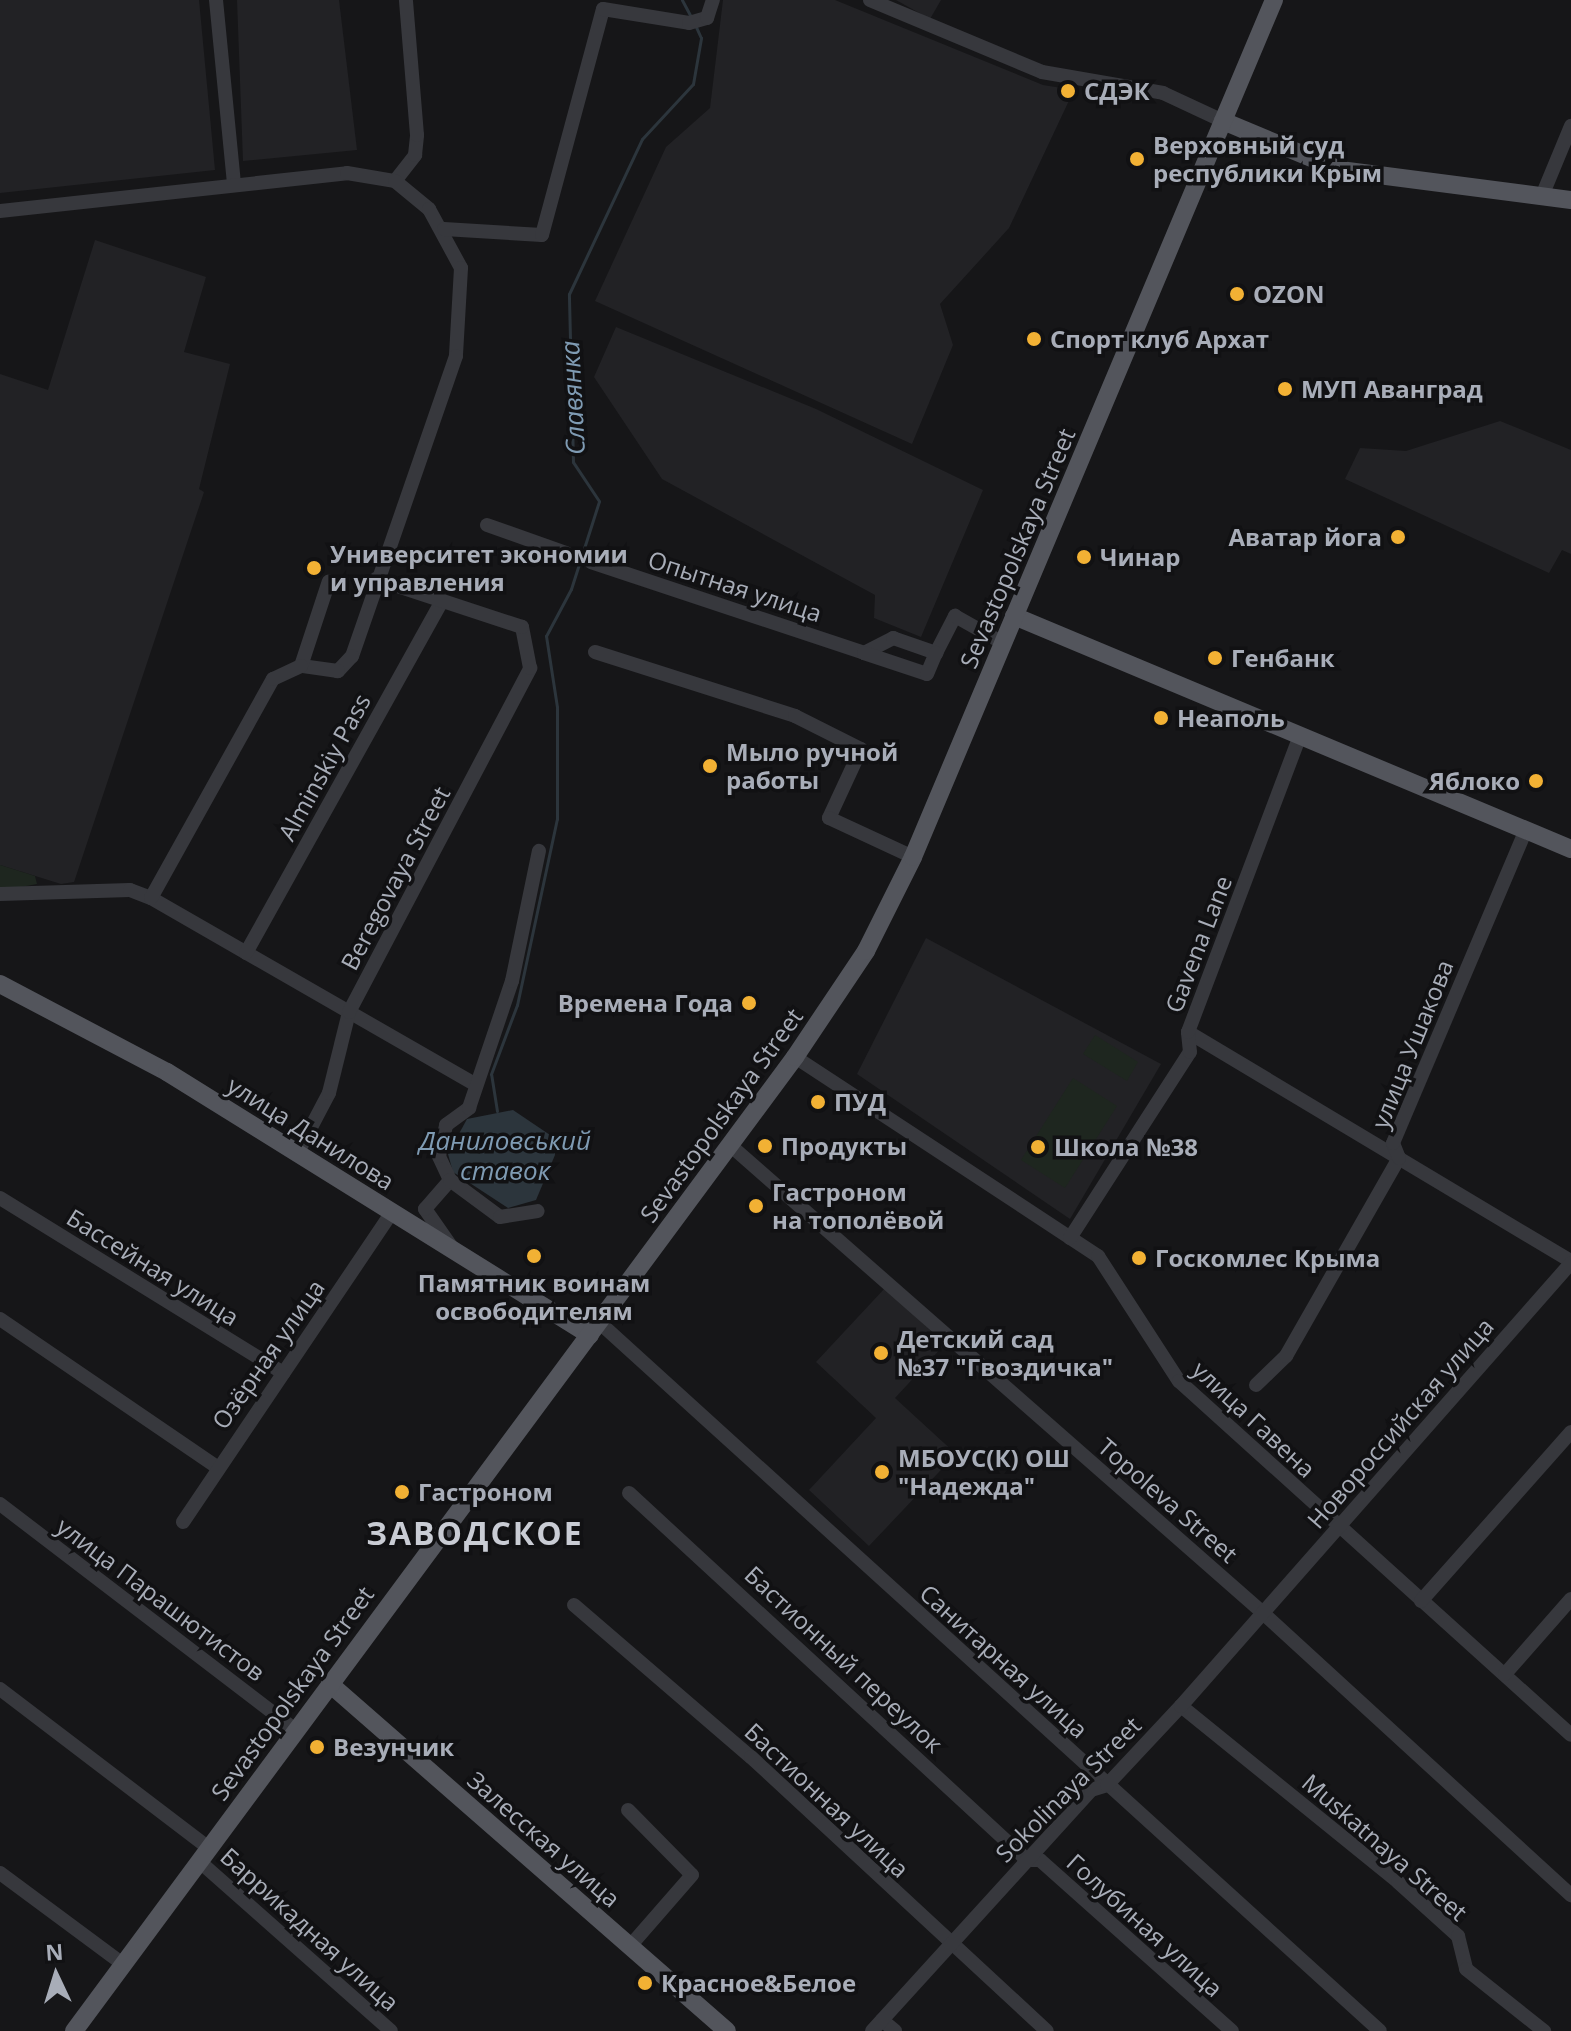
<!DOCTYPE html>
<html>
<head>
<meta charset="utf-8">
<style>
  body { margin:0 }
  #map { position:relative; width:1571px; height:2031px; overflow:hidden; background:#161618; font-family:"Open Sans",sans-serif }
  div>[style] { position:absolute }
  .built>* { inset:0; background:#222225 }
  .green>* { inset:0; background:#1e261f }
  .water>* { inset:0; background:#2c353c }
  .stream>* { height:3px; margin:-1.5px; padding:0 1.5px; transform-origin:1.5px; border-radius:1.5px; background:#2c353c }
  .minor>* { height:14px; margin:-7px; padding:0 7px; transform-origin:7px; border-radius:7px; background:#37383d }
  .major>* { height:18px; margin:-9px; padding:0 9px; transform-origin:9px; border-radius:9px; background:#53555c }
  .dots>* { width:22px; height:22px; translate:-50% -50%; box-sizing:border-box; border:4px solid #111113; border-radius:50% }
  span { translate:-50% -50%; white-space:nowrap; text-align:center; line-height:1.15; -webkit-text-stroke:7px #111113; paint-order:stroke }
  .poi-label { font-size:24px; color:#a8adb8; font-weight:700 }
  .left { translate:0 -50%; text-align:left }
  .right { translate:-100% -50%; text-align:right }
  .street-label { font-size:24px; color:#a8adb8 }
  .water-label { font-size:26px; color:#7f9bb3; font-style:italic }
  .district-label { font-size:32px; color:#c9ccd4; font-weight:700; letter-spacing:2px }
  .north { position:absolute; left:16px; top:1935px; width:80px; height:80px; -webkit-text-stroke:6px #111113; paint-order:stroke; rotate:356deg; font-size:22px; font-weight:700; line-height:32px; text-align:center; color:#a8adb8 }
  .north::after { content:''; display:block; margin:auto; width:28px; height:36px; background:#a8adb8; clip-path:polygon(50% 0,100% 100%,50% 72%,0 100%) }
</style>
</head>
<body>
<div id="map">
  <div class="built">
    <div style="clip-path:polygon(0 0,199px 0,215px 170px,0 193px)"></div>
    <div style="clip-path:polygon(237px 0,339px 0,357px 150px,243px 161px)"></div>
    <div style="clip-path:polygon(723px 0,835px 0,1043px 85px,1074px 90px,1009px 228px,940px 304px,953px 345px,912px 444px,595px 301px,666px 147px,710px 108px)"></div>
    <div style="clip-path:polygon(896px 0,941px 0,930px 19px)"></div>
    <div style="clip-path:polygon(95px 240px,206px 277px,184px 352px,230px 364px,199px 489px,204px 492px,74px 882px,61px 884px,0 865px,0 374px,48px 390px)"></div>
    <div style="clip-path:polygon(616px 327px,816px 409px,983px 490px,921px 637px,874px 618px,875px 595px,662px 479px,594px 377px)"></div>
    <div style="clip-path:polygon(1500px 421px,1571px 450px,1571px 554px,1562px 550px,1549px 573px,1345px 479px,1360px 448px,1406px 451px)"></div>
    <div style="clip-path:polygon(926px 938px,1161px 1064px,1070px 1219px,857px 1074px)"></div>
    <div style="clip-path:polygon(885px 1288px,945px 1344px,895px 1398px,956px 1454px,869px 1546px,809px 1490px,876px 1418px,816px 1362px)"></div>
  </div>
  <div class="green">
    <div style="clip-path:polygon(0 865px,35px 876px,37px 884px,0 891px)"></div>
    <div style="clip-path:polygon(1095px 1035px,1138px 1062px,1127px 1081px,1083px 1054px)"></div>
    <div style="clip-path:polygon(1073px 1078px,1117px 1106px,1065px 1188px,1021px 1160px)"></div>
  </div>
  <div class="water">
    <div style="clip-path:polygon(513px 1110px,553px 1137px,555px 1155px,536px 1200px,508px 1208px,453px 1172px,448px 1154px,467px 1119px)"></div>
  </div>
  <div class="stream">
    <div style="left:682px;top:0;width:21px;rotate:62deg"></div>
    <div style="left:497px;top:1111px;width:37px;rotate:-99deg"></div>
    <div style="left:491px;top:1074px;width:74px;rotate:-69.4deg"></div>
    <div style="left:517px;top:1005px;width:190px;rotate:-77.9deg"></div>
    <div style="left:557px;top:819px;width:112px;rotate:-90deg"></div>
    <div style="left:557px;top:707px;width:72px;rotate:-98.8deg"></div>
    <div style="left:546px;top:636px;width:53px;rotate:-62deg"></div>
    <div style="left:571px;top:589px;width:92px;rotate:-72.3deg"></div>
    <div style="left:599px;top:501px;width:47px;rotate:-123.7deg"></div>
    <div style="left:573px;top:462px;width:168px;rotate:-91.4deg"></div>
    <div style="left:569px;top:294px;width:171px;rotate:-64.8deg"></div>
    <div style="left:642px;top:139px;width:75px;rotate:-47.2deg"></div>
    <div style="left:693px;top:84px;width:47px;rotate:-80.1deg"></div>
    <div style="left:701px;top:38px;width:12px;rotate:-114deg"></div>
  </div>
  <div class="minor">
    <div style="left:216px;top:0;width:183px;rotate:84.4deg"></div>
    <div style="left:870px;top:0;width:186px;rotate:22.7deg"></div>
    <div style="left:1042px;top:72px;width:123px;rotate:9.8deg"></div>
    <div style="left:1163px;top:93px;width:66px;rotate:25deg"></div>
    <div style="left:395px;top:181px;width:33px;rotate:-52deg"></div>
    <div style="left:415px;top:155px;width:20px;rotate:-84deg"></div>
    <div style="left:417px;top:135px;width:135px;rotate:-94.7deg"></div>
    <div style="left:1542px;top:196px;width:76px;rotate:-67.5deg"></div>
    <div style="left:0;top:211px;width:349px;rotate:-6.2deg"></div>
    <div style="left:347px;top:173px;width:49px;rotate:9.5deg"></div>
    <div style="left:395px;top:181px;width:44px;rotate:39.5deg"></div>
    <div style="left:429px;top:209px;width:67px;rotate:61.5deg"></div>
    <div style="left:461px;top:268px;width:88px;rotate:93.3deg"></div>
    <div style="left:456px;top:356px;width:318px;rotate:109.1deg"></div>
    <div style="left:352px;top:656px;width:21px;rotate:133deg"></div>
    <div style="left:338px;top:671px;width:37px;rotate:-172deg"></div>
    <div style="left:301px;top:666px;width:89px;rotate:-71.8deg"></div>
    <div style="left:444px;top:229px;width:98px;rotate:3.5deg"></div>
    <div style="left:542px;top:235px;width:234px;rotate:-74.9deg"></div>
    <div style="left:603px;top:9px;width:87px;rotate:9.2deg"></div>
    <div style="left:689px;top:23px;width:19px;rotate:-16deg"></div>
    <div style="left:707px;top:18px;width:19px;rotate:-72deg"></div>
    <div style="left:487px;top:525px;width:84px;rotate:19.5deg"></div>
    <div style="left:591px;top:562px;width:288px;rotate:18.4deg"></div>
    <div style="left:864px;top:653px;width:33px;rotate:-27deg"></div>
    <div style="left:893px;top:638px;width:46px;rotate:19.2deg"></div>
    <div style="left:936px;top:653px;width:42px;rotate:-62.8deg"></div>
    <div style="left:955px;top:616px;width:55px;rotate:29.4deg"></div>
    <div style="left:595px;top:652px;width:210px;rotate:17.7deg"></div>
    <div style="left:795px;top:716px;width:74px;rotate:26.6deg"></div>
    <div style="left:861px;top:749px;width:76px;rotate:114.9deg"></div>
    <div style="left:829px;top:818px;width:93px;rotate:24.9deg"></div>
    <div style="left:864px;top:653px;width:66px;rotate:18.4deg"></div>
    <div style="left:927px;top:674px;width:23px;rotate:-67deg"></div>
    <div style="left:0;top:894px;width:130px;rotate:-1.8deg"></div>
    <div style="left:130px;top:890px;width:22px;rotate:21deg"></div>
    <div style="left:151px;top:898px;width:375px;rotate:29.9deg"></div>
    <div style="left:151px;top:898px;width:251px;rotate:-60.9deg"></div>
    <div style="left:273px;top:679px;width:31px;rotate:-25deg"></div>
    <div style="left:246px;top:953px;width:402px;rotate:-60.9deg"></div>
    <div style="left:1188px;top:1032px;width:446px;rotate:30.9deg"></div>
    <div style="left:795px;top:1057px;width:363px;rotate:33.3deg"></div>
    <div style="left:1098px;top:1256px;width:149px;rotate:57.1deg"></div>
    <div style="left:1179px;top:1381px;width:528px;rotate:42.08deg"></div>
    <div style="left:730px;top:1145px;width:709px;rotate:41.28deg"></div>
    <div style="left:1263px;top:1613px;width:418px;rotate:42.5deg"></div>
    <div style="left:298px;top:1152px;width:67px;rotate:-62.3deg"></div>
    <div style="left:329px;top:1093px;width:83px;rotate:-76.1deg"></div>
    <div style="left:349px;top:1012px;width:389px;rotate:-62.2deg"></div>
    <div style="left:530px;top:668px;width:42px;rotate:-101deg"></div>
    <div style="left:522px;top:627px;width:154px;rotate:-161.8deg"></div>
    <div style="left:450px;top:1180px;width:26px;rotate:-115deg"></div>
    <div style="left:439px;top:1156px;width:32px;rotate:-77deg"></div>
    <div style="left:446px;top:1125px;width:29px;rotate:-36deg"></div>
    <div style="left:469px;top:1108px;width:134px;rotate:-71.3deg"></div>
    <div style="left:512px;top:981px;width:133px;rotate:-78.3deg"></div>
    <div style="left:0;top:1198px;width:333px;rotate:31.7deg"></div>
    <div style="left:1070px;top:1238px;width:221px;rotate:-57.2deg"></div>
    <div style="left:1190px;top:1052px;width:20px;rotate:-96deg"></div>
    <div style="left:1188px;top:1032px;width:316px;rotate:-69.3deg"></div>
    <div style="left:453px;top:1249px;width:49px;rotate:-125deg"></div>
    <div style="left:425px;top:1209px;width:38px;rotate:-49deg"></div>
    <div style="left:450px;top:1180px;width:62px;rotate:36.5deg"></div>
    <div style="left:500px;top:1217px;width:38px;rotate:-9deg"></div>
    <div style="left:0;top:1319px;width:263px;rotate:34.3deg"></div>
    <div style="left:600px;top:1323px;width:1053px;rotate:42.23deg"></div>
    <div style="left:1256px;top:1385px;width:42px;rotate:-44deg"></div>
    <div style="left:1286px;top:1356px;width:228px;rotate:-60.3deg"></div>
    <div style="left:1399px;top:1158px;width:16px;rotate:-112deg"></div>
    <div style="left:1393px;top:1143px;width:340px;rotate:-67deg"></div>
    <div style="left:629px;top:1493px;width:541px;rotate:42.68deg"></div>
    <div style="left:1027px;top:1860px;width:13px"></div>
    <div style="left:1040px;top:1860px;width:257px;rotate:41.7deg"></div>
    <div style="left:0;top:1504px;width:372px;rotate:37.4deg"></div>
    <div style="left:183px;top:1522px;width:374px;rotate:-56deg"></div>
    <div style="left:1421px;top:1601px;width:226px;rotate:-48.4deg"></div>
    <div style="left:574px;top:1605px;width:233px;rotate:40.7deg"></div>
    <div style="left:751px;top:1757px;width:403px;rotate:42.8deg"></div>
    <div style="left:1505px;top:1674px;width:100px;rotate:-48.7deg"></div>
    <div style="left:0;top:1689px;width:263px;rotate:37.3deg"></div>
    <div style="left:1181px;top:1706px;width:279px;rotate:39deg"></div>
    <div style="left:1398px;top:1882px;width:81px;rotate:42deg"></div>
    <div style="left:1458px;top:1936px;width:34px;rotate:76deg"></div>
    <div style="left:1466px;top:1969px;width:100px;rotate:38.5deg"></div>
    <div style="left:628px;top:1810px;width:91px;rotate:45.4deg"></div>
    <div style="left:692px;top:1875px;width:94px;rotate:131.1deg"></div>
    <div style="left:199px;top:1861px;width:256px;rotate:41.5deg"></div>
    <div style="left:0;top:1873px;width:153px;rotate:36.5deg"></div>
    <div style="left:882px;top:2020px;width:17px;rotate:40deg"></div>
    <div style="left:872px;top:2031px;width:326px;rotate:-47.7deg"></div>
    <div style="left:1091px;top:1790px;width:17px;rotate:-17deg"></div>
    <div style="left:1107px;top:1785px;width:108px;rotate:-46.9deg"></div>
    <div style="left:1181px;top:1706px;width:590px;rotate:-48.64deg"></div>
  </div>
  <div class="major">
    <div style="left:1223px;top:121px;width:127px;rotate:22.7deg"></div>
    <div style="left:1340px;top:170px;width:233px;rotate:7.4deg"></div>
    <div style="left:1014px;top:616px;width:604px;rotate:22.7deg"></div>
    <div style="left:0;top:984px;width:189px;rotate:27.8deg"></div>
    <div style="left:167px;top:1072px;width:498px;rotate:31.9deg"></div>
    <div style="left:330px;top:1684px;width:527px;rotate:41.16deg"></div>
    <div style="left:74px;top:2031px;width:1212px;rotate:-53.49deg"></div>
    <div style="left:795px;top:1057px;width:128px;rotate:-56.2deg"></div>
    <div style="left:866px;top:951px;width:105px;rotate:-63.4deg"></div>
    <div style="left:913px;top:857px;width:930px;rotate:-67.16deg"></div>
  </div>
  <div class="dots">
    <div style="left:1068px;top:91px;background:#f2b134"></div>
    <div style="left:1137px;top:159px;background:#f2b134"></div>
    <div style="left:1237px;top:294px;background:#f2b134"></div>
    <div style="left:1034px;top:339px;background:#f2b134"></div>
    <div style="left:1285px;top:389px;background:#f2b134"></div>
    <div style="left:1398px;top:537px;background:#f2b134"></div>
    <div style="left:1084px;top:557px;background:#f2b134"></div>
    <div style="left:314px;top:568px;background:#f2b134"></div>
    <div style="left:1215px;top:658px;background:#f2b134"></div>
    <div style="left:1161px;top:718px;background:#f2b134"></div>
    <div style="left:710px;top:766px;background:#f2b134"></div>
    <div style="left:1536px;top:781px;background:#f2b134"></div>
    <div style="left:749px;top:1003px;background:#f2b134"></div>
    <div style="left:818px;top:1102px;background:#f2b134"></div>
    <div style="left:765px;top:1146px;background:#f2b134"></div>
    <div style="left:1038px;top:1147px;background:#f2b134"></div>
    <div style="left:756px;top:1206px;background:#f2b134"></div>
    <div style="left:534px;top:1256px;background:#f2b134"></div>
    <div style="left:1139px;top:1258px;background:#f2b134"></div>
    <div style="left:881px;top:1353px;background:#f2b134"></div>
    <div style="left:882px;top:1472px;background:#f2b134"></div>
    <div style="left:402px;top:1492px;background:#f2b134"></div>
    <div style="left:317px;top:1747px;background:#f2b134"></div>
    <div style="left:645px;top:1983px;background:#f2b134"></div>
  </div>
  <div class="poi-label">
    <span class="left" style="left:1084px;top:91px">СДЭК</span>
    <span class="left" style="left:1153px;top:159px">Верховный суд<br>республики Крым</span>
    <span class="left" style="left:1253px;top:294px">OZON</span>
    <span class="left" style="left:1050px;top:339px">Спорт клуб Архат</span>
    <span class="left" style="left:1301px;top:389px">МУП Аванград</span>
    <span class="right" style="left:1382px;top:537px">Аватар йога</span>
    <span class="left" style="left:330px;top:568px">Университет экономии<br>и управления</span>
    <span class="left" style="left:1100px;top:557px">Чинар</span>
    <span class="left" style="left:1231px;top:658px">Генбанк</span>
    <span class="left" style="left:1177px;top:718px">Неаполь</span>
    <span class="left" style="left:726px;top:766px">Мыло ручной<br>работы</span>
    <span class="right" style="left:1520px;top:781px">Яблоко</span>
    <span class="right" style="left:733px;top:1003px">Времена Года</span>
    <span class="left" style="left:834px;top:1102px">ПУД</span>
    <span class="left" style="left:781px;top:1146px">Продукты</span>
    <span class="left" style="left:1054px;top:1147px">Школа №38</span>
    <span class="left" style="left:772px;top:1206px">Гастроном<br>на тополёвой</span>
    <span class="left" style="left:1155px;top:1258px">Госкомлес Крыма</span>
    <span style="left:534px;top:1297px">Памятник воинам<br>освободителям</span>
    <span class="left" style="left:897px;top:1353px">Детский сад<br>№37 "Гвоздичка"</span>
    <span class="left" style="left:898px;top:1472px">МБОУС(К) ОШ<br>"Надежда"</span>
    <span class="left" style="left:418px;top:1492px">Гастроном</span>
    <span class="left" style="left:333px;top:1747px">Везунчик</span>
    <span class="left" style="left:661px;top:1983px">Красное&amp;Белое</span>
  </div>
  <div class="street-label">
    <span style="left:1017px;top:548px;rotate:-67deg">Sevastopolskaya Street</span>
    <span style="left:735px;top:586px;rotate:18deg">Опытная улица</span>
    <span style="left:324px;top:767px;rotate:-61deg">Alminskiy Pass</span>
    <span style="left:395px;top:878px;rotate:-62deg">Beregovaya Street</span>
    <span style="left:1198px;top:944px;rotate:-69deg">Gavena Lane</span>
    <span style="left:1412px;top:1044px;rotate:-68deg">улица Ушакова</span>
    <span style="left:721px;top:1115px;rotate:-54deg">Sevastopolskaya Street</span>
    <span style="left:311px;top:1133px;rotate:32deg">улица Данилова</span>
    <span style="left:153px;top:1267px;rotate:32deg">Бассейная улица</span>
    <span style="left:268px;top:1354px;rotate:-55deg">Озёрная улица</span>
    <span style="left:1254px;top:1419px;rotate:43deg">улица Гавена</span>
    <span style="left:1400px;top:1423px;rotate:-49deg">Новороссийская улица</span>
    <span style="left:1168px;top:1500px;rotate:41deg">Topoleva Street</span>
    <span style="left:161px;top:1599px;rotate:37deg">улица Парашютистов</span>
    <span style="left:844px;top:1659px;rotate:43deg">Бастионный переулок</span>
    <span style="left:1004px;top:1661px;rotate:42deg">Санитарная улица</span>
    <span style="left:292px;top:1693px;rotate:-54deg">Sevastopolskaya Street</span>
    <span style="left:1068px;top:1789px;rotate:-45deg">Sokolinaya Street</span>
    <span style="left:827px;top:1800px;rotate:43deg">Бастионная улица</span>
    <span style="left:544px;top:1839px;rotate:41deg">Залесская улица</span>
    <span style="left:1385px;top:1847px;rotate:41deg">Muskatnaya Street</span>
    <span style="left:1145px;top:1925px;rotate:42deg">Голубиная улица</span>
    <span style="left:310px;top:1929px;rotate:42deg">Баррикадная улица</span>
  </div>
  <div class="water-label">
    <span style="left:573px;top:398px;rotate:-93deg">Славянка</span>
    <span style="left:505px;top:1156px">Даниловський<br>ставок</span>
  </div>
  <div class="district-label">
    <span style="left:475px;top:1533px">ЗАВОДСКОЕ</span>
  </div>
  <div class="north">N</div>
</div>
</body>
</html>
